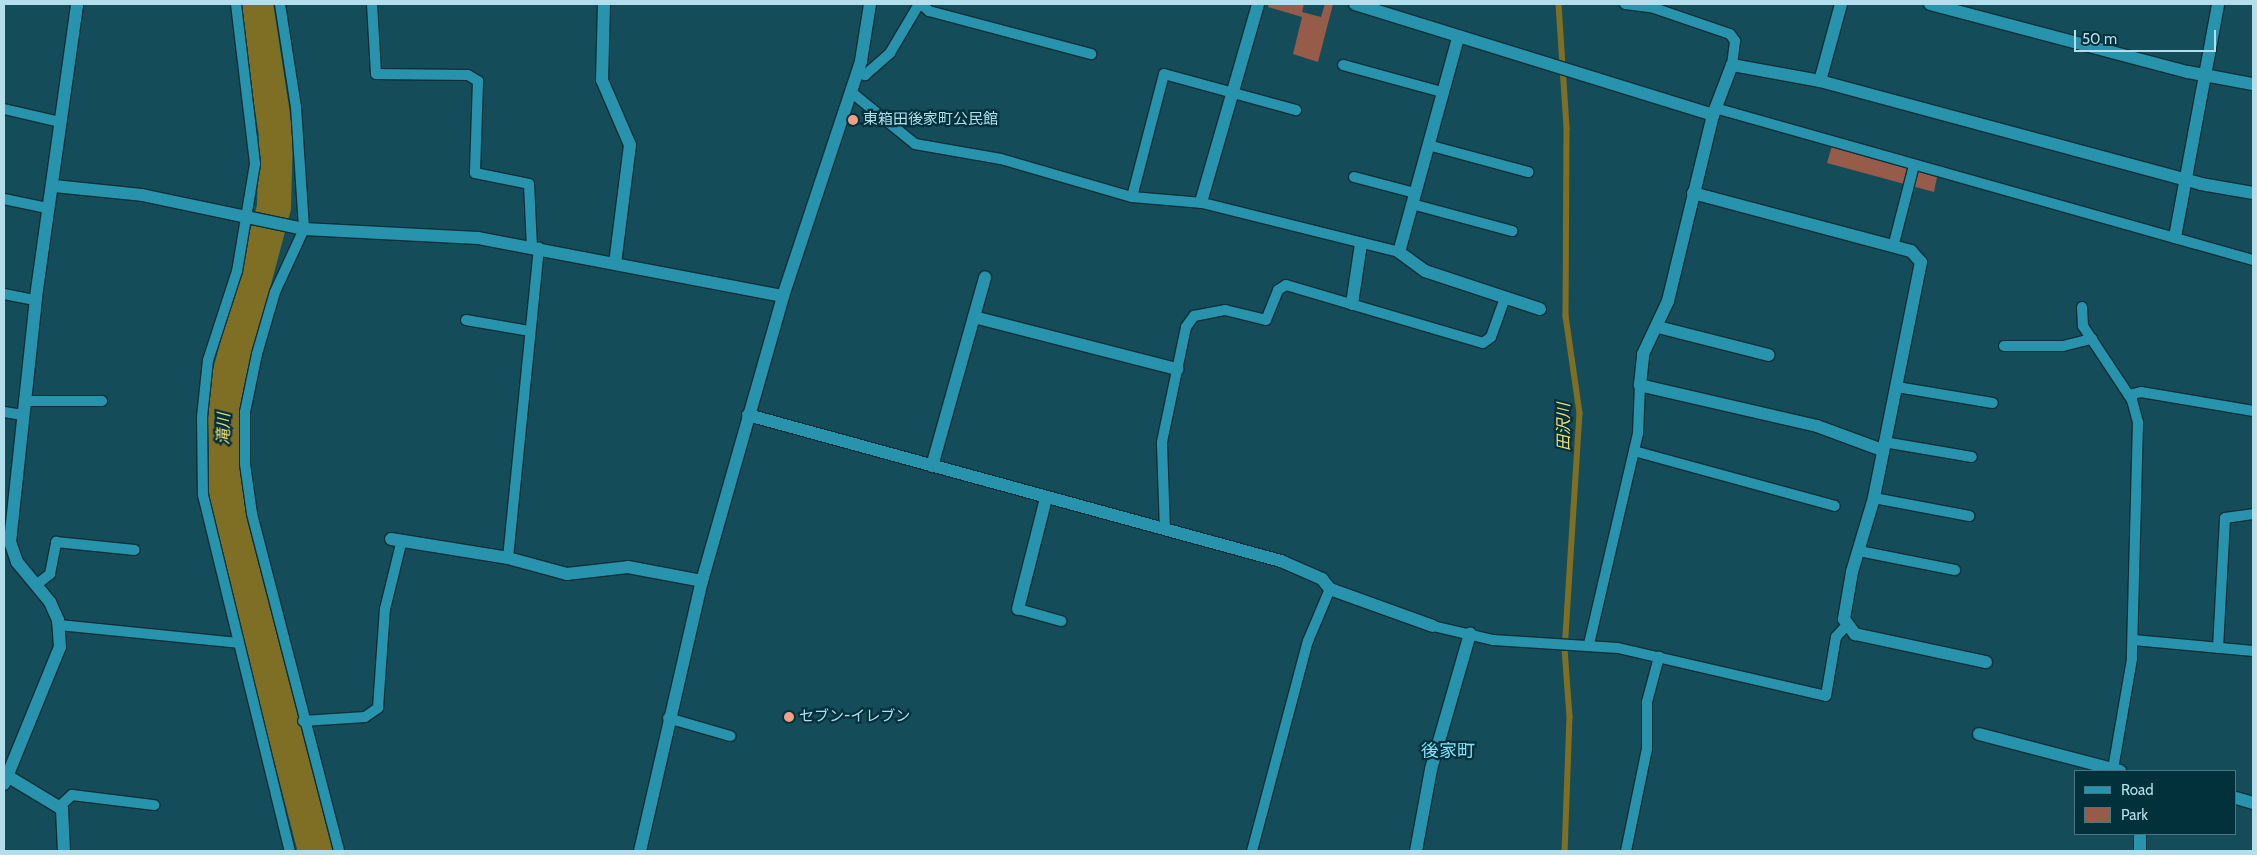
<!DOCTYPE html>
<html>
<head>
<meta charset="utf-8">
<style>
  body { margin:0 }
  #map { position:relative; width:2257px; height:855px; overflow:hidden; background:#154c59; font-family:Cabin,"Noto Sans JP",sans-serif }
  div>[style] { position:absolute }
  .green>* { inset:0; background:#965b49 }
  .stream>* { height:5.5px; margin:-2.75px; padding:0 2.75px; transform-origin:2.75px; border-radius:2.75px; background:#7f6f25 }
  .river>* { height:34px; margin:-17px; padding:0 17px; transform-origin:17px; border-radius:17px; background:#7f6f25 }
  .roads { filter:drop-shadow(1px 0 #103038) drop-shadow(-1px 0 #103038) drop-shadow(0 1px #103038) drop-shadow(0 -1px #103038) }
  .lane>* { height:10px; margin:-5px; padding:0 5px; transform-origin:5px; border-radius:5px; background:#2893ac }
  .street>* { height:12px; margin:-6px; padding:0 6px; transform-origin:6px; border-radius:6px; background:#2893ac }
  .dots>* { width:14px; height:14px; translate:-50% -50%; box-sizing:border-box; border:2px solid #02303b; border-radius:50% }
  span { translate:-50% -50%; white-space:nowrap; text-align:center; line-height:1.15; -webkit-text-stroke:4.5px #02303b; paint-order:stroke }
  .poi-label { font-size:15px; color:#b3dfec }
  .left { translate:0 -50%; text-align:left }
  .water-label { font-size:16px; color:#f6e07a; font-style:italic }
  .quarter-label { font-size:18px; color:#81e3fd }
  .frame { position:absolute; inset:0; border:5px solid #b3dfec; pointer-events:none }
  .legend { position:absolute; left:2074px; top:770px; width:162px; height:65px; box-sizing:border-box; background:#02303b; border:1px solid #497682; margin:0; padding:6px 9px; list-style:none; font-size:15px; color:#b3dfec }
  .legend li { display:flex; align-items:center; gap:10px; height:25px }
  .legend b { width:25px; border:1px solid #497682 }
  .scale { position:absolute; left:2074px; top:30px; width:142px; height:22px; box-sizing:border-box; border:2px solid #b3dfec; border-top:0; padding-left:6px; font-size:15px; line-height:18px; white-space:nowrap; color:#b3dfec; -webkit-text-stroke:4px #02303b; paint-order:stroke }
</style>
</head>
<body>
<div id="map">
  <div class="green">
    <div style="clip-path:polygon(1269px 4px,1304px 4px,1302px 12px,1321px 17px,1325px 4px,1333px 4px,1318px 62px,1293px 54px,1302px 17px,1268px 7px)"></div>
    <div style="clip-path:polygon(1832px 146px,1937px 177px,1934px 192px,1827px 163px)"></div>
  </div>
  <div class="stream">
    <div style="left:1559px;top:4px;width:125px;rotate:86.3deg"></div>
    <div style="left:1567px;top:129px;width:187px;rotate:90.3deg"></div>
    <div style="left:1566px;top:316px;width:98px;rotate:81.8deg"></div>
    <div style="left:1580px;top:413px;width:236px;rotate:93.6deg"></div>
    <div style="left:1565px;top:649px;width:68px;rotate:85.8deg"></div>
    <div style="left:1570px;top:717px;width:134px;rotate:92.1deg"></div>
  </div>
  <div class="river">
    <div style="left:256px;top:4px;width:133px;rotate:81.3deg"></div>
    <div style="left:276px;top:135px;width:72px;rotate:91.6deg"></div>
    <div style="left:274px;top:207px;width:187px;rotate:104.9deg"></div>
    <div style="left:226px;top:388px;width:85px;rotate:91.3deg"></div>
    <div style="left:224px;top:473px;width:49px;rotate:83deg"></div>
    <div style="left:230px;top:522px;width:340px;rotate:75.5deg"></div>
  </div>
  <div class="roads">
    <div class="lane">
      <div style="left:236px;top:4px;width:161px;rotate:83.2deg"></div>
      <div style="left:255px;top:164px;width:109px;rotate:99.5deg"></div>
      <div style="left:237px;top:271px;width:94px;rotate:108deg"></div>
      <div style="left:208px;top:360px;width:57px;rotate:96deg"></div>
      <div style="left:202px;top:417px;width:78px;rotate:89.3deg"></div>
      <div style="left:203px;top:495px;width:366px;rotate:76.3deg"></div>
      <div style="left:280px;top:4px;width:104px;rotate:81.2deg"></div>
      <div style="left:296px;top:107px;width:122px;rotate:86.2deg"></div>
      <div style="left:304px;top:229px;width:69px;rotate:114.7deg"></div>
      <div style="left:275px;top:292px;width:65px;rotate:106.2deg"></div>
      <div style="left:257px;top:354px;width:59px;rotate:101.7deg"></div>
      <div style="left:245px;top:412px;width:52px;rotate:90deg"></div>
      <div style="left:245px;top:464px;width:50px;rotate:82deg"></div>
      <div style="left:252px;top:514px;width:348px;rotate:75.5deg"></div>
      <div style="left:372px;top:4px;width:70px;rotate:86.7deg"></div>
      <div style="left:376px;top:74px;width:92px;rotate:0.6deg"></div>
      <div style="left:468px;top:75px;width:12px;rotate:31deg"></div>
      <div style="left:478px;top:81px;width:92px;rotate:91.9deg"></div>
      <div style="left:475px;top:173px;width:55px;rotate:11.5deg"></div>
      <div style="left:529px;top:184px;width:63px;rotate:87.3deg"></div>
      <div style="left:921px;top:4px;width:11px;rotate:41deg"></div>
      <div style="left:929px;top:11px;width:168px;rotate:14.9deg"></div>
      <div style="left:1625px;top:4px;width:26px;rotate:7deg"></div>
      <div style="left:1651px;top:7px;width:83px;rotate:18.9deg"></div>
      <div style="left:1730px;top:34px;width:9px;rotate:54deg"></div>
      <div style="left:1735px;top:41px;width:24px;rotate:97deg"></div>
      <div style="left:1343px;top:65px;width:103px;rotate:15.3deg"></div>
      <div style="left:857px;top:72px;width:9px;rotate:21deg"></div>
      <div style="left:865px;top:75px;width:33px;rotate:-41deg"></div>
      <div style="left:890px;top:53px;width:57px;rotate:-59.4deg"></div>
      <div style="left:851px;top:92px;width:82px;rotate:39.1deg"></div>
      <div style="left:915px;top:144px;width:87px;rotate:9.9deg"></div>
      <div style="left:1001px;top:159px;width:136px;rotate:16.2deg"></div>
      <div style="left:1132px;top:197px;width:71px;rotate:4.8deg"></div>
      <div style="left:1203px;top:203px;width:202px;rotate:14deg"></div>
      <div style="left:1715px;top:108px;width:559px;rotate:15.78deg"></div>
      <div style="left:4px;top:109px;width:57px;rotate:13.1deg"></div>
      <div style="left:1428px;top:145px;width:104px;rotate:15.1deg"></div>
      <div style="left:1354px;top:177px;width:63px;rotate:14.7deg"></div>
      <div style="left:1132px;top:197px;width:127px;rotate:-75.4deg"></div>
      <div style="left:1164px;top:74px;width:137px;rotate:15.3deg"></div>
      <div style="left:4px;top:199px;width:44px;rotate:11.8deg"></div>
      <div style="left:1412px;top:204px;width:104px;rotate:15.1deg"></div>
      <div style="left:1893px;top:247px;width:85px;rotate:-75.6deg"></div>
      <div style="left:4px;top:294px;width:33px;rotate:11deg"></div>
      <div style="left:2082px;top:307px;width:19px;rotate:87deg"></div>
      <div style="left:2083px;top:326px;width:89px;rotate:56.5deg"></div>
      <div style="left:2132px;top:400px;width:23px;rotate:75deg"></div>
      <div style="left:2138px;top:422px;width:237px;rotate:91.5deg"></div>
      <div style="left:2132px;top:659px;width:112px;rotate:99.8deg"></div>
      <div style="left:466px;top:320px;width:65px;rotate:9.8deg"></div>
      <div style="left:2004px;top:346px;width:59px"></div>
      <div style="left:2063px;top:346px;width:30px;rotate:-14deg"></div>
      <div style="left:1897px;top:387px;width:97px;rotate:9.5deg"></div>
      <div style="left:2129px;top:395px;width:12px;rotate:-14deg"></div>
      <div style="left:2141px;top:392px;width:114px;rotate:9.6deg"></div>
      <div style="left:24px;top:401px;width:78px"></div>
      <div style="left:4px;top:412px;width:19px;rotate:9deg"></div>
      <div style="left:1884px;top:442px;width:89px;rotate:9.7deg"></div>
      <div style="left:1634px;top:451px;width:208px;rotate:15.3deg"></div>
      <div style="left:1874px;top:498px;width:97px;rotate:10.7deg"></div>
      <div style="left:1165px;top:530px;width:88px;rotate:-92deg"></div>
      <div style="left:1162px;top:442px;width:117px;rotate:-78.2deg"></div>
      <div style="left:1186px;top:327px;width:14px;rotate:-54deg"></div>
      <div style="left:1194px;top:316px;width:32px;rotate:-11deg"></div>
      <div style="left:1225px;top:310px;width:42px;rotate:13.7deg"></div>
      <div style="left:1266px;top:320px;width:32px;rotate:-68deg"></div>
      <div style="left:1278px;top:290px;width:9px;rotate:-32deg"></div>
      <div style="left:1286px;top:285px;width:205px;rotate:16.4deg"></div>
      <div style="left:1483px;top:343px;width:10px;rotate:-37deg"></div>
      <div style="left:1491px;top:337px;width:41px;rotate:-70.3deg"></div>
      <div style="left:1859px;top:551px;width:98px;rotate:11.2deg"></div>
      <div style="left:508px;top:558px;width:312px;rotate:-84.3deg"></div>
      <div style="left:36px;top:585px;width:18px;rotate:-38deg"></div>
      <div style="left:50px;top:574px;width:33px;rotate:-79deg"></div>
      <div style="left:56px;top:542px;width:79px;rotate:5.8deg"></div>
      <div style="left:1018px;top:609px;width:45px;rotate:15.6deg"></div>
      <div style="left:59px;top:625px;width:180px;rotate:5.7deg"></div>
      <div style="left:1433px;top:626px;width:62px;rotate:13.1deg"></div>
      <div style="left:1493px;top:640px;width:125px;rotate:3.7deg"></div>
      <div style="left:1618px;top:648px;width:213px;rotate:13deg"></div>
      <div style="left:1826px;top:696px;width:60px;rotate:-80.4deg"></div>
      <div style="left:1836px;top:637px;width:15px;rotate:-48deg"></div>
      <div style="left:2133px;top:640px;width:121px;rotate:5.2deg"></div>
      <div style="left:1589px;top:644px;width:217px;rotate:-76.9deg"></div>
      <div style="left:1638px;top:433px;width:48px;rotate:-87.6deg"></div>
      <div style="left:2218px;top:648px;width:130px;rotate:-86.9deg"></div>
      <div style="left:2225px;top:518px;width:28px;rotate:-8deg"></div>
      <div style="left:668px;top:718px;width:65px;rotate:16.2deg"></div>
      <div style="left:303px;top:721px;width:62px;rotate:-3.7deg"></div>
      <div style="left:365px;top:717px;width:16px;rotate:-35deg"></div>
      <div style="left:378px;top:708px;width:99px;rotate:-86deg"></div>
      <div style="left:385px;top:609px;width:71px;rotate:-76.2deg"></div>
      <div style="left:59px;top:807px;width:18px;rotate:-43deg"></div>
      <div style="left:72px;top:795px;width:83px;rotate:7deg"></div>
      <div style="left:1252px;top:851px;width:217px;rotate:-75.1deg"></div>
      <div style="left:1308px;top:641px;width:56px;rotate:-67.1deg"></div>
      <div style="left:1626px;top:851px;width:104px;rotate:-78.4deg"></div>
      <div style="left:1647px;top:749px;width:47px;rotate:-90deg"></div>
      <div style="left:1647px;top:702px;width:47px;rotate:-75.1deg"></div>
    </div>
    <div class="street">
      <div style="left:604px;top:4px;width:76px;rotate:91.5deg"></div>
      <div style="left:602px;top:80px;width:71px;rotate:66.7deg"></div>
      <div style="left:630px;top:145px;width:119px;rotate:97.2deg"></div>
      <div style="left:1355px;top:4px;width:375px;rotate:17.2deg"></div>
      <div style="left:1930px;top:4px;width:267px;rotate:14.8deg"></div>
      <div style="left:2188px;top:72px;width:66px;rotate:10.5deg"></div>
      <div style="left:1458px;top:38px;width:222px;rotate:105.4deg"></div>
      <div style="left:1399px;top:252px;width:32px;rotate:36deg"></div>
      <div style="left:1425px;top:271px;width:121px;rotate:18.3deg"></div>
      <div style="left:1820px;top:81px;width:80px;rotate:-74.7deg"></div>
      <div style="left:54px;top:186px;width:88px;rotate:5.8deg"></div>
      <div style="left:142px;top:195px;width:166px;rotate:11.9deg"></div>
      <div style="left:304px;top:229px;width:174px;rotate:3deg"></div>
      <div style="left:478px;top:238px;width:310px;rotate:10.8deg"></div>
      <div style="left:1693px;top:193px;width:226px;rotate:14.9deg"></div>
      <div style="left:1911px;top:251px;width:15px;rotate:48deg"></div>
      <div style="left:1921px;top:262px;width:241px;rotate:101.3deg"></div>
      <div style="left:1874px;top:498px;width:77px;rotate:106.6deg"></div>
      <div style="left:1852px;top:572px;width:48px;rotate:99.7deg"></div>
      <div style="left:1844px;top:619px;width:19px;rotate:54deg"></div>
      <div style="left:1855px;top:634px;width:134px;rotate:12.1deg"></div>
      <div style="left:1201px;top:202px;width:206px;rotate:-73.9deg"></div>
      <div style="left:2175px;top:237px;width:237px;rotate:-79.5deg"></div>
      <div style="left:1352px;top:304px;width:61px;rotate:-81.5deg"></div>
      <div style="left:974px;top:317px;width:210px;rotate:14.4deg"></div>
      <div style="left:1658px;top:327px;width:114px;rotate:14.2deg"></div>
      <div style="left:748px;top:415px;width:553px;rotate:15.32deg"></div>
      <div style="left:1281px;top:561px;width:45px;rotate:23.7deg"></div>
      <div style="left:1322px;top:579px;width:13px;rotate:51deg"></div>
      <div style="left:1330px;top:589px;width:109px;rotate:19.8deg"></div>
      <div style="left:1882px;top:450px;width:69px;rotate:-159.7deg"></div>
      <div style="left:1817px;top:426px;width:182px;rotate:-167deg"></div>
      <div style="left:1640px;top:385px;width:31px;rotate:-84deg"></div>
      <div style="left:1643px;top:354px;width:59px;rotate:-64.7deg"></div>
      <div style="left:1668px;top:301px;width:191px;rotate:-76.4deg"></div>
      <div style="left:1713px;top:115px;width:53px;rotate:-69.2deg"></div>
      <div style="left:1732px;top:65px;width:89px;rotate:10.3deg"></div>
      <div style="left:1820px;top:81px;width:395px;rotate:15.1deg"></div>
      <div style="left:2201px;top:184px;width:53px;rotate:9.8deg"></div>
      <div style="left:932px;top:466px;width:196px;rotate:-74.3deg"></div>
      <div style="left:391px;top:539px;width:119px;rotate:9.2deg"></div>
      <div style="left:508px;top:558px;width:61px;rotate:15.2deg"></div>
      <div style="left:567px;top:574px;width:61px;rotate:-6.5deg"></div>
      <div style="left:628px;top:567px;width:75px;rotate:10.7deg"></div>
      <div style="left:1018px;top:609px;width:114px;rotate:-75.8deg"></div>
      <div style="left:1979px;top:734px;width:146px;rotate:14.7deg"></div>
      <div style="left:4px;top:774px;width:68px;rotate:31.1deg"></div>
      <div style="left:62px;top:809px;width:42px;rotate:87.3deg"></div>
      <div style="left:4px;top:784px;width:148px;rotate:-67.8deg"></div>
      <div style="left:60px;top:647px;width:27px;rotate:-94deg"></div>
      <div style="left:58px;top:620px;width:20px;rotate:-114deg"></div>
      <div style="left:50px;top:602px;width:52px;rotate:-129.5deg"></div>
      <div style="left:17px;top:562px;width:21px;rotate:-109deg"></div>
      <div style="left:10px;top:542px;width:246px;rotate:-83.9deg"></div>
      <div style="left:36px;top:297px;width:296px;rotate:-82deg"></div>
      <div style="left:2236px;top:798px;width:18px;rotate:16deg"></div>
      <div style="left:640px;top:851px;width:277px;rotate:-77.1deg"></div>
      <div style="left:702px;top:581px;width:296px;rotate:-74.1deg"></div>
      <div style="left:783px;top:296px;width:248px;rotate:-71.6deg"></div>
      <div style="left:861px;top:61px;width:58px;rotate:-81deg"></div>
      <div style="left:1416px;top:851px;width:83px;rotate:-79.6deg"></div>
      <div style="left:1431px;top:769px;width:141px;rotate:-73.9deg"></div>
      <div style="left:2140px;top:851px;width:17px;rotate:-90deg"></div>
    </div>
  </div>
  <div class="dots">
    <div style="left:853px;top:120px;background:#f39f86"></div>
    <div style="left:789px;top:717px;background:#f39f86"></div>
  </div>
  <div class="poi-label">
    <span class="left" style="left:863px;top:120px">東箱田後家町公民館</span>
    <span class="left" style="left:799px;top:717px">セブン-イレブン</span>
  </div>
  <div class="water-label">
    <span style="left:1564px;top:427px;rotate:-90deg">田沢川</span>
    <span style="left:224px;top:429px;rotate:-89deg">滝川</span>
  </div>
  <div class="quarter-label">
    <span style="left:1448px;top:751px">後家町</span>
  </div>
  <div class="frame"></div>
  <ul class="legend">
  <li><b style="height:6px;background:#2893ac"></b>Road</li>
  <li><b style="height:14px;background:#965b49"></b>Park</li>
  </ul>
  <div class="scale">50 m</div>
</div>
</body>
</html>
